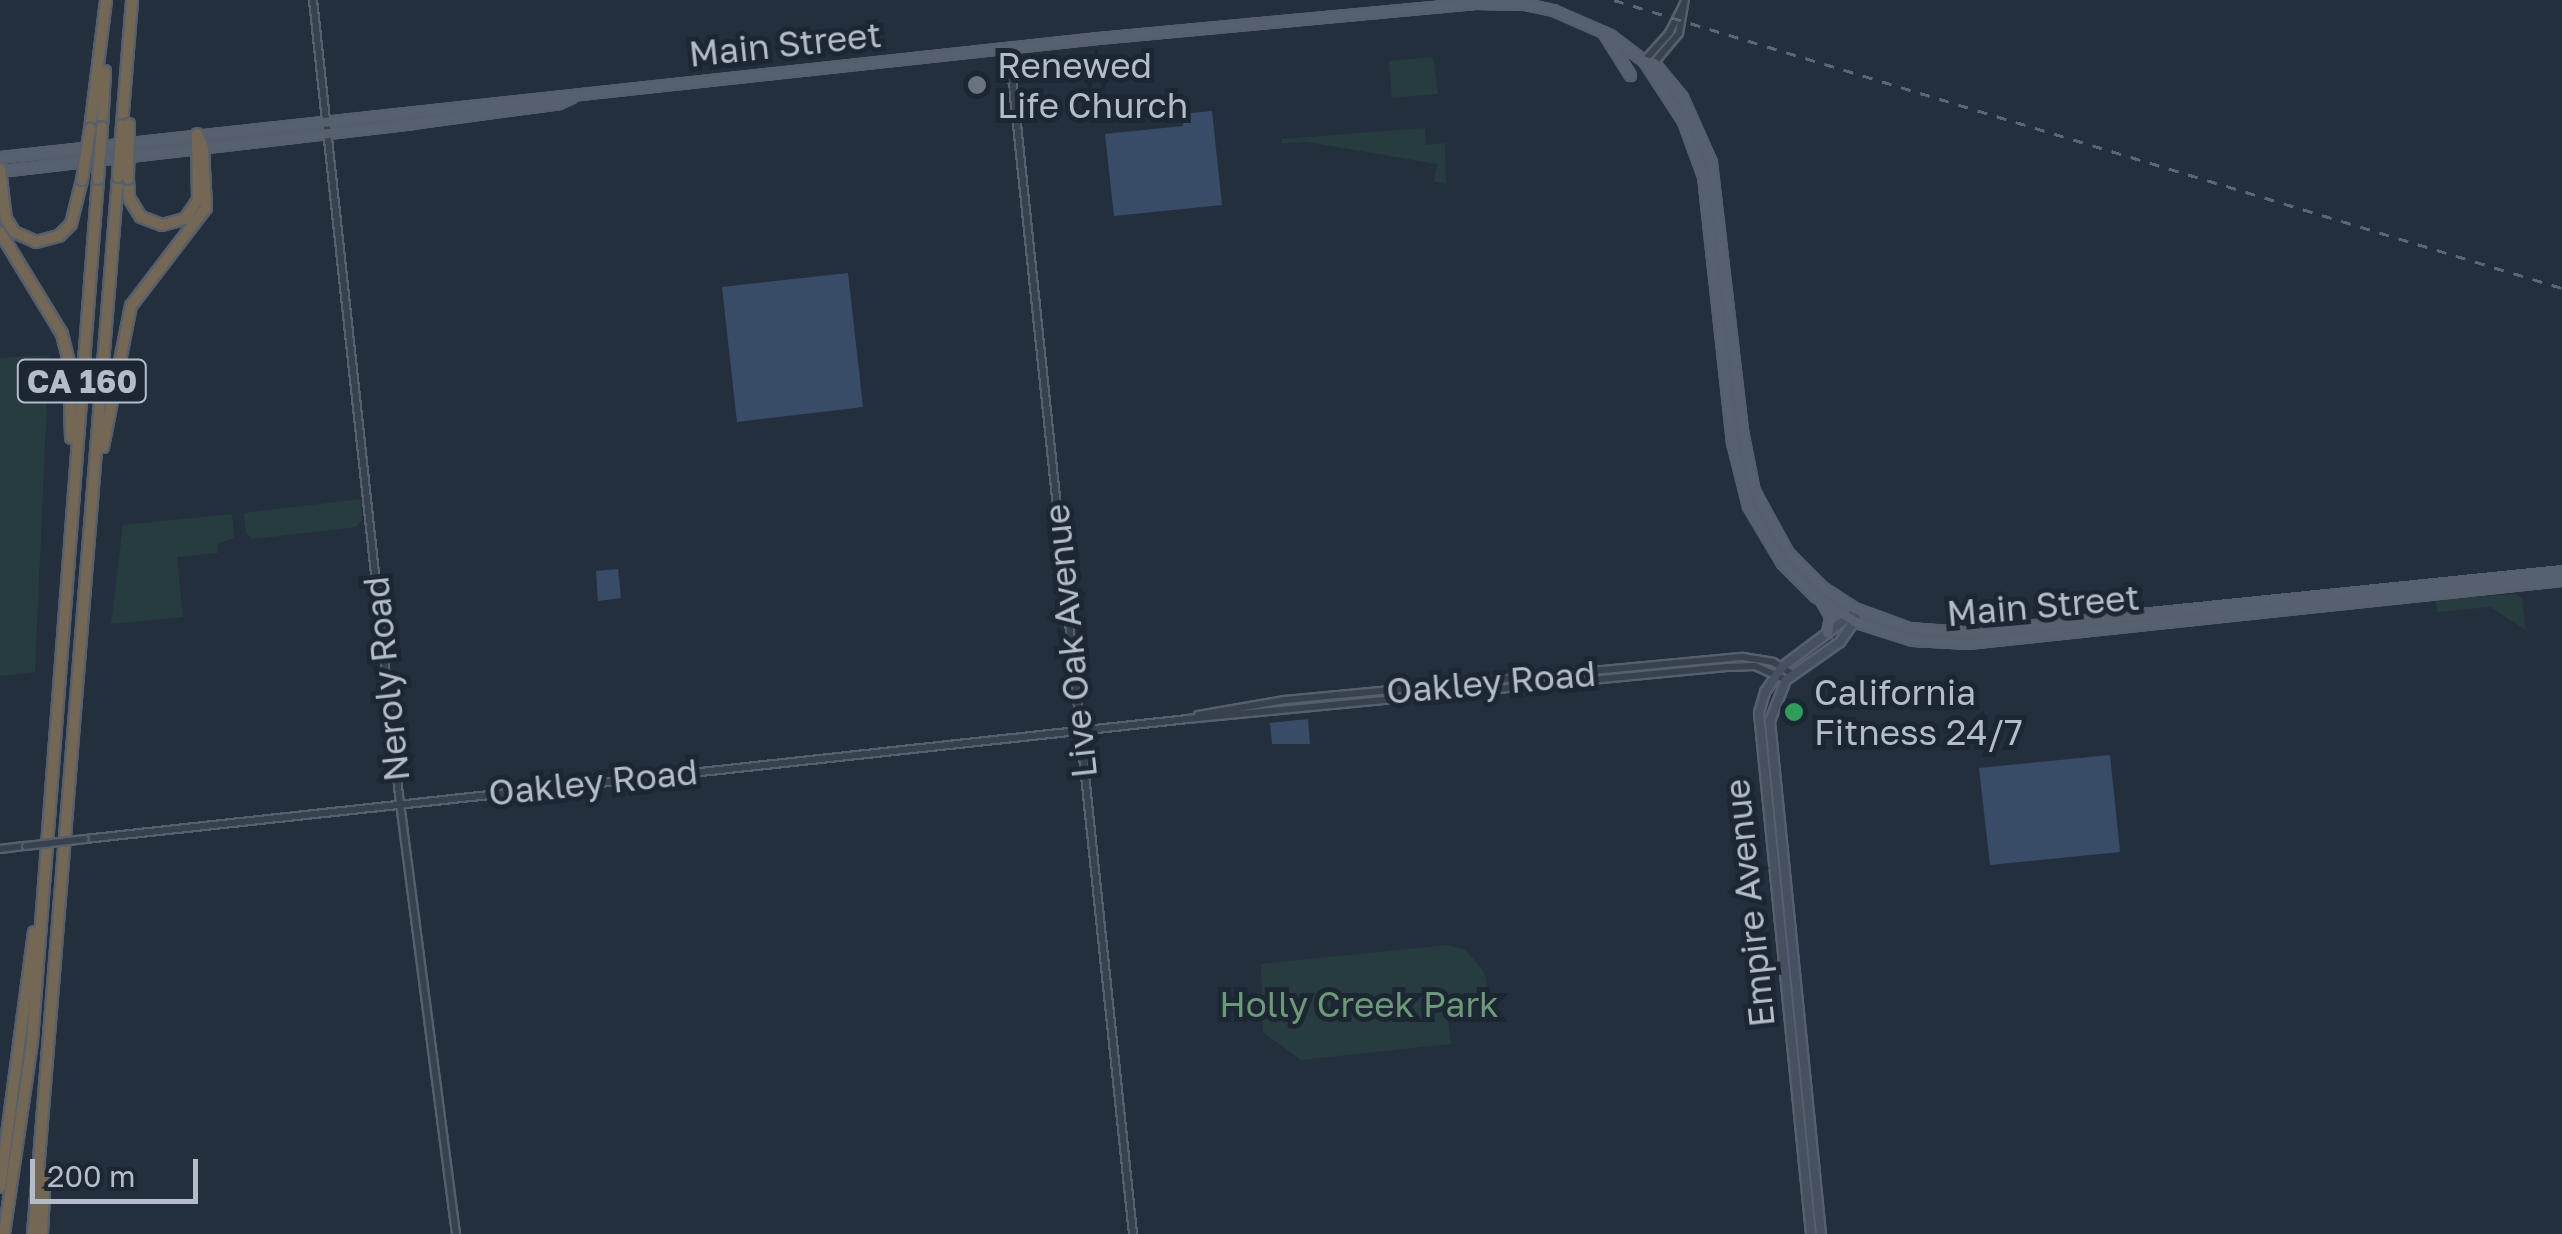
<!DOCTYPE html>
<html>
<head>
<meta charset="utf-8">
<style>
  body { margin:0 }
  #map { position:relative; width:2562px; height:1234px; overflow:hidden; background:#242f3e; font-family:"Golos Text",sans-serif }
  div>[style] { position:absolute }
  .green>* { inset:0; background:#263c3f }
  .water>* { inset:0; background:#394c67 }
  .roads { filter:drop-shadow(2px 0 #565f6c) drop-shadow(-2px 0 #565f6c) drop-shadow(0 2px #565f6c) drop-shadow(0 -2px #565f6c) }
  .tertiary>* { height:6px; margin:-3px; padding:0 3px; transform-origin:3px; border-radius:3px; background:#38414e }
  .secondary>* { height:8px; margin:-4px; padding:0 4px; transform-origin:4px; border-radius:4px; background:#465061 }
  .primary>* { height:9px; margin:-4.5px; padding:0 4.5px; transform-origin:4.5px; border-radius:4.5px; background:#56606e }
  .motorway>* { height:10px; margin:-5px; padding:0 5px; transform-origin:5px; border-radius:5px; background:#746855 }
  .rail>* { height:2.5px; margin-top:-1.25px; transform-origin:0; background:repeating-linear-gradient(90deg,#5a6575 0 10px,transparent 0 20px) }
  .bridges { filter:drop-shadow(2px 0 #565f6c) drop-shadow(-2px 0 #565f6c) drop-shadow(0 2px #565f6c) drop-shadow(0 -2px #565f6c) }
  .tertiary-bridge>* { height:6px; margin:-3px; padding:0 3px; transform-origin:3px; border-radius:3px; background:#38414e }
  .motorway-bridge>* { height:10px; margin:-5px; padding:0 5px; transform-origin:5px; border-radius:5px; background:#746855 }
  .dots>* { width:28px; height:28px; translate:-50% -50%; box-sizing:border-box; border:5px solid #1d2633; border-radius:50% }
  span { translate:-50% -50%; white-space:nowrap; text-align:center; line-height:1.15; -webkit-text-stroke:10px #1d2633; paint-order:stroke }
  .shield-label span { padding:2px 8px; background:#1d2633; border:2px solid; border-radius:8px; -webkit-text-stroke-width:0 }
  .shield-label { font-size:32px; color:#b4bcc9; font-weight:700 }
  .street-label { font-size:35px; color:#b4bcc9 }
  .poi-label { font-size:35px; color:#b4bcc9 }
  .left { translate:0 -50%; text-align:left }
  .park-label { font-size:35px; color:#6b9a76 }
  .scale { position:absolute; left:30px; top:1159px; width:168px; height:45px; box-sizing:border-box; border:5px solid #b4bcc9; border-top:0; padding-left:12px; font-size:30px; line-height:35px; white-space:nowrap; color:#b4bcc9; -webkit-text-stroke:8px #1d2633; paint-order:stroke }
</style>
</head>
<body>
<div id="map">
  <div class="green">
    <div style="clip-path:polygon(1433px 57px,1438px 94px,1392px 98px,1389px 61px)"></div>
    <div style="clip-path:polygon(1425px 128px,1426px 145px,1445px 143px,1446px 184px,1434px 182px,1437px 164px,1307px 142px,1282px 143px,1281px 139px)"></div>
    <div style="clip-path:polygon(49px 355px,35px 672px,0 676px,0 358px)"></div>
    <div style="clip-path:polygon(361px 499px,362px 520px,356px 527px,253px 539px,246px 533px,244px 513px)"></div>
    <div style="clip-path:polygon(232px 514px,234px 538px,217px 544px,218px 553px,177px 557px,183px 617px,111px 624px,123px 525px)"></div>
    <div style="clip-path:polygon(2516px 594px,2522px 599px,2526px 630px,2490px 607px,2437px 612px,2436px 602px,2441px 599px)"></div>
    <div style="clip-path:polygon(1448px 945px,1465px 950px,1477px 963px,1485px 974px,1489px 1002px,1458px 1005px,1449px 996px,1439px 1000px,1437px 1008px,1448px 1019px,1451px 1044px,1301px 1060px,1263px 1032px,1261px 964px)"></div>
  </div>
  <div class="water">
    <div style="clip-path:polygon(1212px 111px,1222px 205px,1114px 216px,1105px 134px,1183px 126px,1182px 114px)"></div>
    <div style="clip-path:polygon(848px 273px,863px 407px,737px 422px,722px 287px)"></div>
    <div style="clip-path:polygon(618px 569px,621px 598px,598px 601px,596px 571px)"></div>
    <div style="clip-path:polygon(1308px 719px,1310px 744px,1272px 744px,1270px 723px)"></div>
    <div style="clip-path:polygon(2110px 755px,2120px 852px,1990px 865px,1979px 768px)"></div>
  </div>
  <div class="roads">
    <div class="tertiary">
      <div style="left:313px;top:0;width:800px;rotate:83.83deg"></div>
      <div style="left:399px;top:795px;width:443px;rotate:82.6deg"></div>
      <div style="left:1009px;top:48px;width:1192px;rotate:84.03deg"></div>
      <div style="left:1644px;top:61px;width:38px;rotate:-48deg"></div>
      <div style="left:1669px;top:33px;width:33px;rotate:-63deg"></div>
      <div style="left:1654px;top:63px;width:39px;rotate:-50deg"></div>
      <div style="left:1679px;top:33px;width:34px;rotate:-80deg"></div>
      <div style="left:1198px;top:715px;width:88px;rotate:-9.8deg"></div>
      <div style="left:1285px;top:700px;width:460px;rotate:-5.4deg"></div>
      <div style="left:1743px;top:657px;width:30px;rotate:9deg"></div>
      <div style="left:1773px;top:662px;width:22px;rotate:32deg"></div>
      <div style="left:85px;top:839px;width:1109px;rotate:-6.21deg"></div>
      <div style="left:1187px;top:719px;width:542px;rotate:-5.5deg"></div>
      <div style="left:1727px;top:667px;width:28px;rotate:-2deg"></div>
      <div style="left:1755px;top:666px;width:34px;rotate:24deg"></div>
      <div style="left:0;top:849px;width:26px;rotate:-7deg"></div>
    </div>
    <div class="secondary">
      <div style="left:1811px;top:1234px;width:524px;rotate:-95.7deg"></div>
      <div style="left:1759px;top:713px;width:22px;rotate:-74deg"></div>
      <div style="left:1765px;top:692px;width:30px;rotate:-56deg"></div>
      <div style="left:1782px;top:667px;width:95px;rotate:-36.9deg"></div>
      <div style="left:1821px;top:1234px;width:516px;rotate:-95.68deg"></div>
      <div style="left:1770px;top:721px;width:44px;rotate:-68.7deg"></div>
      <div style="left:1786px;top:680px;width:66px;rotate:-35.1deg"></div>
      <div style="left:1840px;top:642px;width:28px;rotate:-55deg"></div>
    </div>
    <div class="primary">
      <div style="left:1603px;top:32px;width:51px;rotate:57.9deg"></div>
      <div style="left:1644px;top:61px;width:10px;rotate:11deg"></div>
      <div style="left:1654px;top:63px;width:44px;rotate:50.5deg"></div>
      <div style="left:1682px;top:97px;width:71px;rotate:66deg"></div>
      <div style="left:1711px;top:162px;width:270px;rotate:83.4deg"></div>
      <div style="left:1742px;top:430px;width:62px;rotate:78.9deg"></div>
      <div style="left:1754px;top:491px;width:71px;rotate:61.3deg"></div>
      <div style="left:1788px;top:553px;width:48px;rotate:45deg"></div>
      <div style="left:1822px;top:587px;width:38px;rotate:33deg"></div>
      <div style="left:1854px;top:608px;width:59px;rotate:20deg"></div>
      <div style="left:1909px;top:628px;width:55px;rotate:4.2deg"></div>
      <div style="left:1964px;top:632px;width:601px;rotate:-5.82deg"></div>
      <div style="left:0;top:157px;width:1104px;rotate:-6.19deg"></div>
      <div style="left:1098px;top:38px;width:379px;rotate:-5.3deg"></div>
      <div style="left:1475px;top:3px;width:50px;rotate:1.1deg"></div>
      <div style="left:1525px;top:4px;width:29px;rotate:12deg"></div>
      <div style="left:1553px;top:10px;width:62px;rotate:23.7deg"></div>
      <div style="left:1610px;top:35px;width:43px;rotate:37.4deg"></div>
      <div style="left:1644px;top:61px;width:72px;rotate:57deg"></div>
      <div style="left:1683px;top:121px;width:59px;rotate:70deg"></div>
      <div style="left:1703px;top:176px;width:268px;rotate:83.8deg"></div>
      <div style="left:1732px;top:442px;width:66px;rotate:76deg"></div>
      <div style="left:1748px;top:506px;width:66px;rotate:59.2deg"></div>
      <div style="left:1782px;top:563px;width:47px;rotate:45deg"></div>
      <div style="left:1815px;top:596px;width:49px;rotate:32.4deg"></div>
      <div style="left:1856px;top:622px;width:59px;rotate:17.8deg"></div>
      <div style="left:1912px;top:640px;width:56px;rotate:3.1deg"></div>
      <div style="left:1968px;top:643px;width:597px;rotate:-6.05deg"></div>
      <div style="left:0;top:171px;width:415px;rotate:-6.6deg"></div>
      <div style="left:412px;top:123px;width:148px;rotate:-7.7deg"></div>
      <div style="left:559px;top:103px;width:14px;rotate:-25deg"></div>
      <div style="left:1822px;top:602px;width:16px;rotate:60deg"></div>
      <div style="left:1830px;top:616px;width:17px;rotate:100deg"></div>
    </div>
    <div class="motorway">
      <div style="left:122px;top:125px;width:125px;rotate:-85.4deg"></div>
      <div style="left:102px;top:127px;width:56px;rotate:-86.9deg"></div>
      <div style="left:90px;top:129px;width:130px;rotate:-82.9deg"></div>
      <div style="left:0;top:169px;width:50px;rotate:83.2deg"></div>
      <div style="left:6px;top:219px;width:15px;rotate:58deg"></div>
      <div style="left:14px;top:232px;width:24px;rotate:24deg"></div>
      <div style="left:36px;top:242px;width:24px;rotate:-15deg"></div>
      <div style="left:59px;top:236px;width:17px;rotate:-45deg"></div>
      <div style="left:71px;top:224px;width:45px;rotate:-76deg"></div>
      <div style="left:128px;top:179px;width:19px;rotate:87deg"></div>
      <div style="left:129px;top:198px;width:22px;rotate:58deg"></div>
      <div style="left:141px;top:217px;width:22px;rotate:21deg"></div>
      <div style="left:162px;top:225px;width:24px;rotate:-15deg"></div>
      <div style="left:185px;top:219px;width:23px;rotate:-56deg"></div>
      <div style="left:198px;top:200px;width:65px;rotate:-90.9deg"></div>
      <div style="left:0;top:232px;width:119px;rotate:58.7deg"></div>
      <div style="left:62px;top:334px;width:29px;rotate:76deg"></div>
      <div style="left:69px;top:362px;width:76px;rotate:88.5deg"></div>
      <div style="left:103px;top:447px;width:144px;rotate:-78.8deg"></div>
      <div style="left:131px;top:306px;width:123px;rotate:-52.6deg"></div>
      <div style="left:206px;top:208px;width:60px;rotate:-92.9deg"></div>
      <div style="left:203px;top:148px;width:15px;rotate:-113deg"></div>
      <div style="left:0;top:1187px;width:257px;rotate:-82.4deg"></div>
      <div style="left:4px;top:1234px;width:195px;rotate:-81.7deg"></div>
      <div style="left:32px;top:1041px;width:865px;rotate:-85.62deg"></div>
      <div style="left:33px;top:1234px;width:1060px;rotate:-85.4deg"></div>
      <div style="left:42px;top:1234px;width:61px;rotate:-87.2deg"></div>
    </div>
  </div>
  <div class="rail">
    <div style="left:1614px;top:0;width:991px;rotate:16.9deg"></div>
  </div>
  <div class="bridges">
    <div class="tertiary-bridge">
      <div style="left:26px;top:846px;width:59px;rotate:-6.8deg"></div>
    </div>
    <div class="motorway-bridge">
      <div style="left:118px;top:177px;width:52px;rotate:-85.6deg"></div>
      <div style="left:98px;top:179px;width:52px;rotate:-85.6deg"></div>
      <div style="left:128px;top:179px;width:55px;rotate:-89deg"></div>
      <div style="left:82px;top:180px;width:52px;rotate:-81.1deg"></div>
    </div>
  </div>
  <div class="dots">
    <div style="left:977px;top:85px;background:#6b7280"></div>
    <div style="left:1794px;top:712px;background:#2e9e5b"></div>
  </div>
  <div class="shield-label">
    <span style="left:82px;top:381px">CA 160</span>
  </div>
  <div class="street-label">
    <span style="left:785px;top:44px;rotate:-6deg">Main Street</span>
    <span style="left:2043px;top:605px;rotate:-5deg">Main Street</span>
    <span style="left:1070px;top:641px;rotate:-96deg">Live Oak Avenue</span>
    <span style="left:386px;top:679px;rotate:-96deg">Neroly Road</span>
    <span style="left:1491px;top:682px;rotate:-5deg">Oakley Road</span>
    <span style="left:593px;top:782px;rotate:-6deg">Oakley Road</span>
    <span style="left:1749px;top:903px;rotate:-96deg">Empire Avenue</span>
  </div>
  <div class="poi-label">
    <span class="left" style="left:997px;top:85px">Renewed<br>Life Church</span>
    <span class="left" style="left:1814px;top:712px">California<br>Fitness 24/7</span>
  </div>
  <div class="park-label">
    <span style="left:1359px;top:1004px">Holly Creek Park</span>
  </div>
  <div class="scale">200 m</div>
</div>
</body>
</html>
